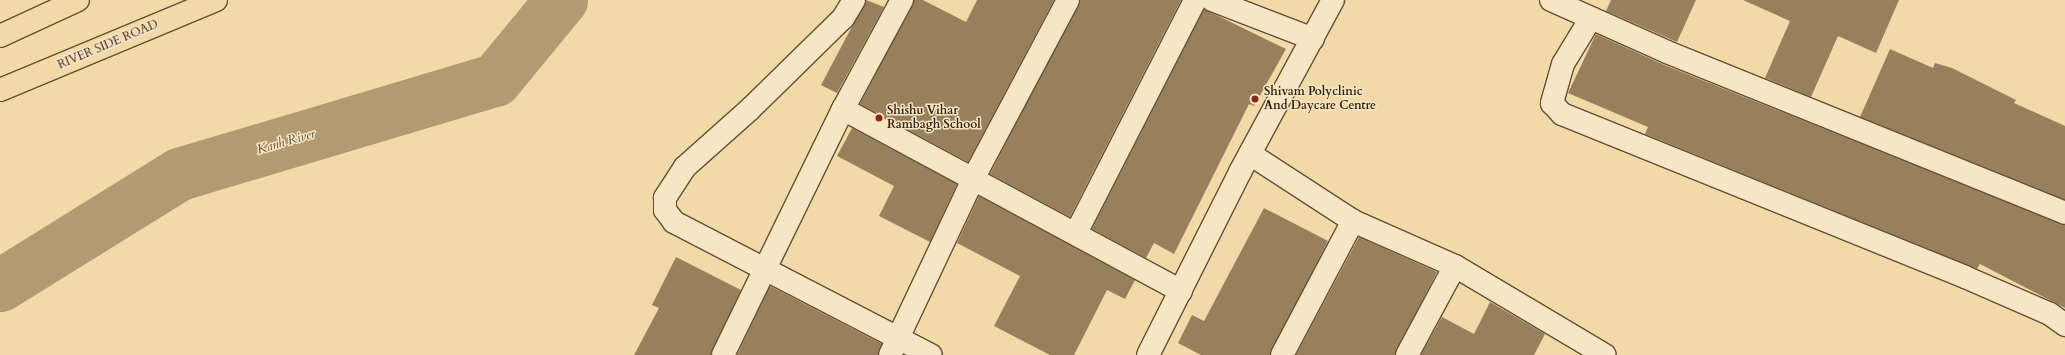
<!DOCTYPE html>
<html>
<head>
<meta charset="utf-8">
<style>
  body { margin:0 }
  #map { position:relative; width:2065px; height:355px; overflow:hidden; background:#f2d9a8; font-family:Cardo,serif }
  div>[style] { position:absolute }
  .river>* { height:53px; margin:-26.5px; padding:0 26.5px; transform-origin:26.5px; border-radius:26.5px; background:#b29a73 }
  .building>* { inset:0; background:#98805d }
  .roads { filter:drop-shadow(1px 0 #664e32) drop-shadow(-1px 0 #664e32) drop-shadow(0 1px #664e32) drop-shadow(0 -1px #664e32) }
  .minor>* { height:22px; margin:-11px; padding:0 11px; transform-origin:11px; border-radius:11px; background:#f7e6c6 }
  .major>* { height:22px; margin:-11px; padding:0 11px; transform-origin:11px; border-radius:11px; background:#f2d9a8 }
  .dots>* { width:11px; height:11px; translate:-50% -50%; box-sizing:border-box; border:2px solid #f7e6c6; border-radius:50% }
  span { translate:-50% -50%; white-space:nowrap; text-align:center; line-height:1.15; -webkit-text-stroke:3px #f7e6c6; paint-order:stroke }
  .street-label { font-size:12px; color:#37200b }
  .poi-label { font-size:12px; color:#37200b; font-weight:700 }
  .left { translate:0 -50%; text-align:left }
  .water-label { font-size:13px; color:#624b2f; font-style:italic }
</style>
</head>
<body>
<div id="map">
  <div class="river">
    <div style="left:0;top:285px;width:211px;rotate:-31.8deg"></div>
    <div style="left:179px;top:174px;width:330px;rotate:-16.6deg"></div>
    <div style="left:495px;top:80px;width:104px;rotate:-50.5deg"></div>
  </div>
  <div class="building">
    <div style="clip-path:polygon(866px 0,884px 7px,837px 93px,821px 85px)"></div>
    <div style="clip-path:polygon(914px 0,923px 0,966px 22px,977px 0,1054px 0,968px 162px,860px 104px)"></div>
    <div style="clip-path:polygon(1080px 0,1181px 0,1070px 217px,990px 174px)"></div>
    <div style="clip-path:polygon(1611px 0,1696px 0,1677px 42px,1606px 11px)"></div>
    <div style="clip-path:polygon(1743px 0,1899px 0,1876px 53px,1838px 36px,1811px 97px,1765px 78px,1790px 21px)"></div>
    <div style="clip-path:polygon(1204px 9px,1286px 49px,1254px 106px,1249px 104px,1174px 254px,1154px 243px,1146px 258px,1092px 229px)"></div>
    <div style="clip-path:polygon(1596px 34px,1662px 64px,2065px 225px,2065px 308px,1980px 264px,1977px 269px,1645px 134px,1648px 127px,1568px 93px)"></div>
    <div style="clip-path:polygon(1890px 49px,1933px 68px,1935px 63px,1952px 68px,2016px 100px,2014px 103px,2065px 126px,2065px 200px,1860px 117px)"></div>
    <div style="clip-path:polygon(852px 128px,957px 184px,930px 242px,879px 216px,894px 186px,837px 156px)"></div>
    <div style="clip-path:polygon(979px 196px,1135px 280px,1125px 299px,1107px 290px,1074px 355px,1050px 355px,994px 326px,1020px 276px,957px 243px)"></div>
    <div style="clip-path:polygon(1264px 208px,1328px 241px,1270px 355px,1201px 355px,1178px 343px,1192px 315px,1204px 321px)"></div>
    <div style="clip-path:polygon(1359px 237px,1437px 272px,1395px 355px,1296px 355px)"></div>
    <div style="clip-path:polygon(676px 257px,741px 290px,711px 355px,634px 355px,659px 308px,652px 305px)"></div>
    <div style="clip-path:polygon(770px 286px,882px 344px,878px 355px,737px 355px)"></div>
    <div style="clip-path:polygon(1490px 302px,1545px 334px,1534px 355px,1421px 355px,1442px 317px,1474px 334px)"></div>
  </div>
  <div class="roads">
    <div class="minor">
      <div style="left:854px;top:0;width:21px;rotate:121deg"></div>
      <div style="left:843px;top:18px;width:132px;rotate:135.6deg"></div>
      <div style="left:749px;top:110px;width:86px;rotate:138.3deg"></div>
      <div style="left:685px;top:167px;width:37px;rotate:123deg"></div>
      <div style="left:665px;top:198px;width:12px;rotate:90deg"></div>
      <div style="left:665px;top:210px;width:15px;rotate:53deg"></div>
      <div style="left:674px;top:222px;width:289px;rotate:27.4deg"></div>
      <div style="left:1212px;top:0;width:108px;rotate:21.1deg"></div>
      <div style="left:1551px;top:0;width:127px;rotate:24.1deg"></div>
      <div style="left:1667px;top:52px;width:429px;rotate:22deg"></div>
      <div style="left:1591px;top:18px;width:54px;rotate:121.3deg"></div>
      <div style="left:1563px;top:64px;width:41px;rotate:105.8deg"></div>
      <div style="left:1552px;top:103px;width:15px;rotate:48deg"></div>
      <div style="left:1562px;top:114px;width:435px;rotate:22deg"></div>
      <div style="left:1965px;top:277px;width:93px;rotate:23.5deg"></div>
      <div style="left:2050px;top:314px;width:19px;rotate:36deg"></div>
      <div style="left:843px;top:109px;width:384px;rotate:28.3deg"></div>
      <div style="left:1250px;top:154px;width:123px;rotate:33deg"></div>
      <div style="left:1353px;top:221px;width:111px;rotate:23.8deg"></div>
      <div style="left:1455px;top:266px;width:174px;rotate:30.7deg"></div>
      <div style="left:1076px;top:233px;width:262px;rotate:-62.9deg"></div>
      <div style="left:723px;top:355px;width:274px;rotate:-64deg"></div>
      <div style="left:843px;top:109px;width:124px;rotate:-61.6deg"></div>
      <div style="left:890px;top:355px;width:197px;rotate:-64.7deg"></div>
      <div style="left:974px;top:177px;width:200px;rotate:-62deg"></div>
      <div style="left:1148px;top:355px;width:207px;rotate:-63.3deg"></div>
      <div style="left:1241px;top:170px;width:193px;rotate:-61.6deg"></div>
      <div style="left:1282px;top:355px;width:152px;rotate:-62.1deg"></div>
      <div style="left:1407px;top:355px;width:101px;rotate:-61.7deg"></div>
    </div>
    <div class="major">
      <div style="left:0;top:36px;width:86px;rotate:-24.8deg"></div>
      <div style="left:0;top:90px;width:234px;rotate:-22.6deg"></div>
    </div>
  </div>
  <div class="dots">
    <div style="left:1255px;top:99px;background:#8f2418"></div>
    <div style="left:879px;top:118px;background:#8f2418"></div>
  </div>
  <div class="street-label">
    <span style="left:108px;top:45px;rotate:-23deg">RIVER SIDE ROAD</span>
  </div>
  <div class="poi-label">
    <span class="left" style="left:1264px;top:99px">Shivam Polyclinic<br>And Daycare Centre</span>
    <span class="left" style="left:887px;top:118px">Shishu Vihar<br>Rambagh School</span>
  </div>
  <div class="water-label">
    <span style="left:286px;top:142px;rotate:-16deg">Kanh River</span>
  </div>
</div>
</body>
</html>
